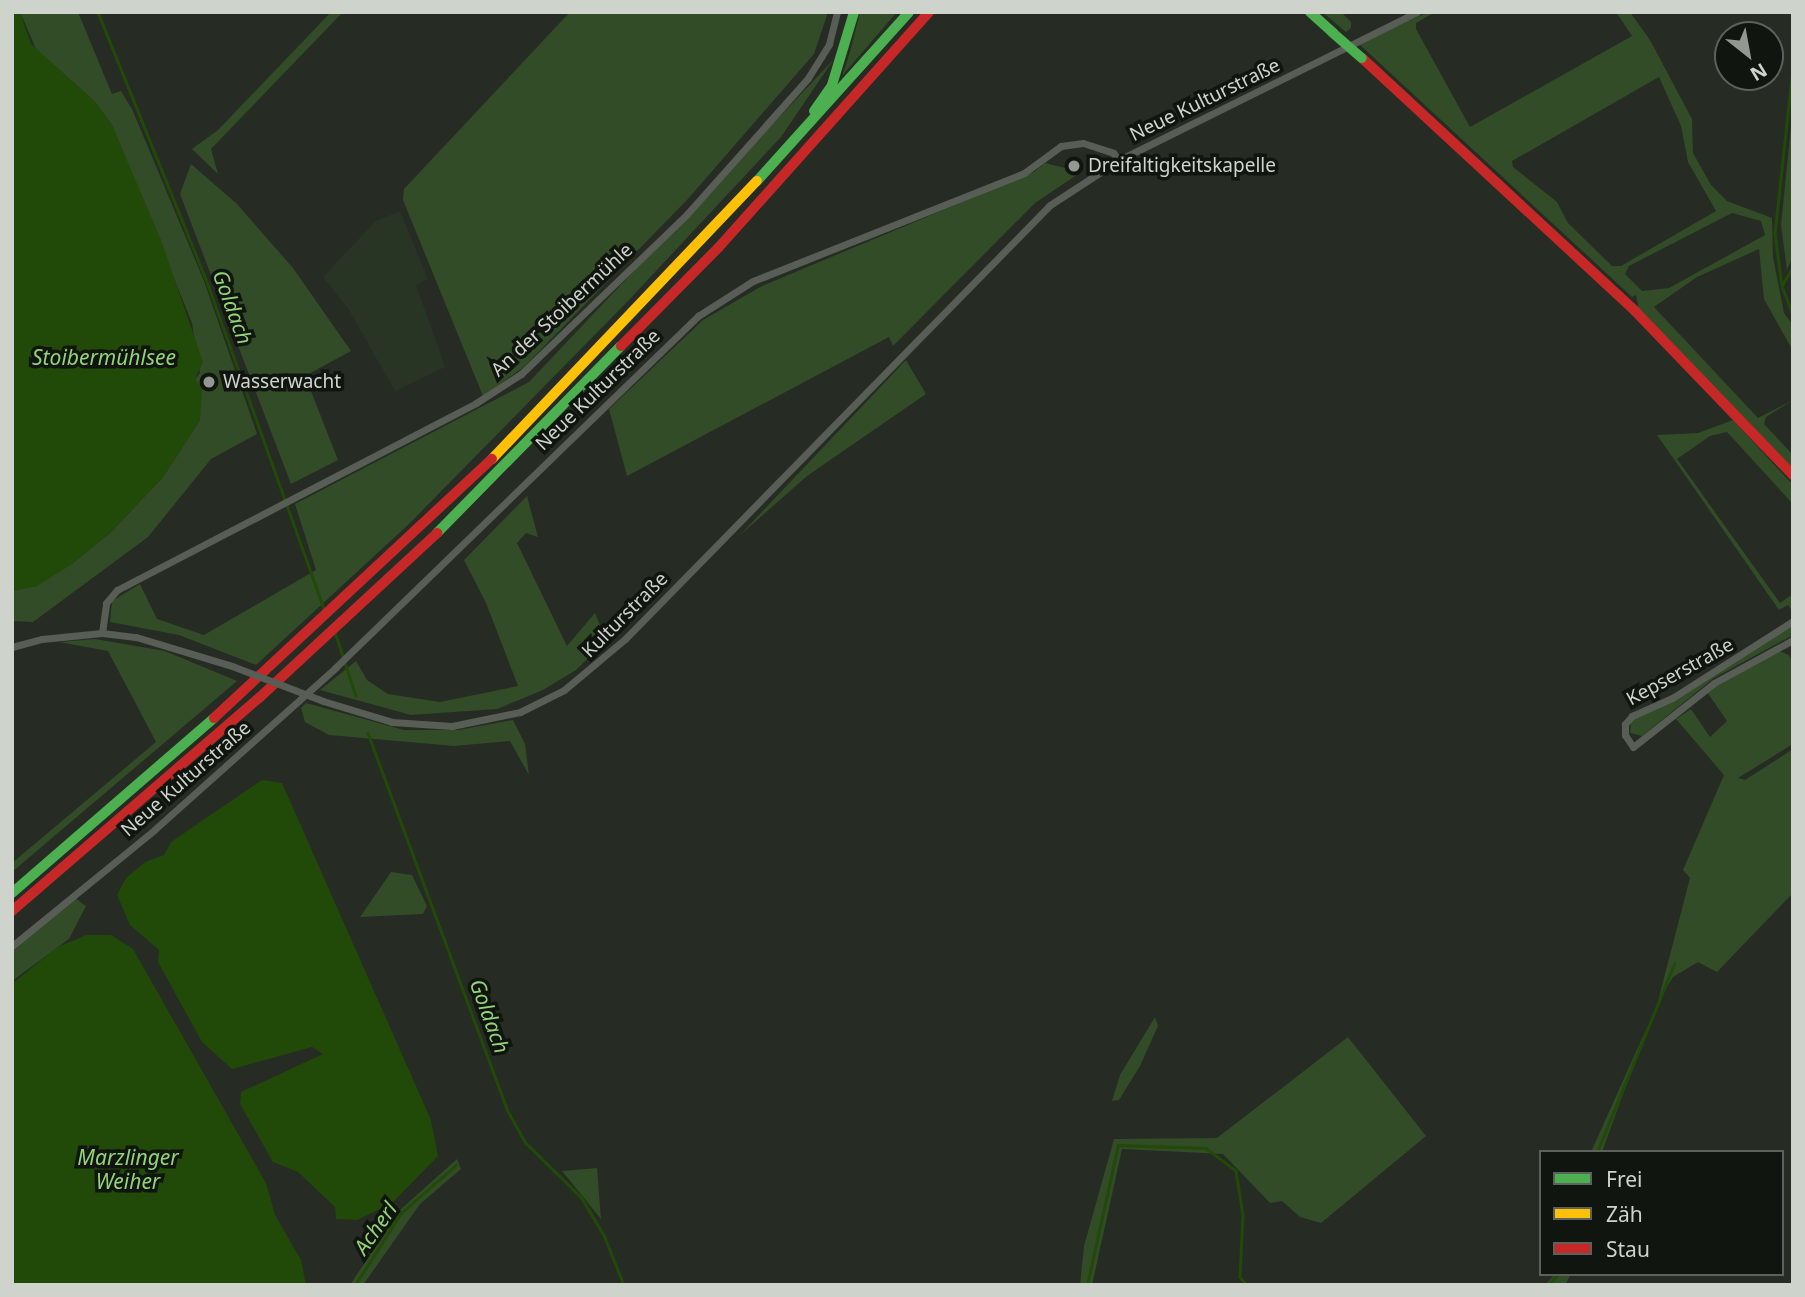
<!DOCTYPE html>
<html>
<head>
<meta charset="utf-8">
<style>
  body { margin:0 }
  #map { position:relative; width:1805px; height:1297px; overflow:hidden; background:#262b24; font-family:"Noto Sans",sans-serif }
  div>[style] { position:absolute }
  .built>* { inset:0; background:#293524 }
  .green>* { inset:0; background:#314c26 }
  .water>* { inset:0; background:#214a08 }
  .stream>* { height:2.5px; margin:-1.25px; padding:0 1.25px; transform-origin:1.25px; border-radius:1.25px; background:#214a08 }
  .street>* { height:7px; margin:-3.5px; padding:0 3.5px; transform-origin:3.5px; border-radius:3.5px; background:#585e55 }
  .fast>* { height:10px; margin:-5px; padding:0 5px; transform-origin:5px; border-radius:5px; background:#4caf50 }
  .slow>* { height:10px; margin:-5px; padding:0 5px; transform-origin:5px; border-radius:5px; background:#ffc107 }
  .jam>* { height:10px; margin:-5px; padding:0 5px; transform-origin:5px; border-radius:5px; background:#c62828 }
  .street-bridge>* { height:7px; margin:-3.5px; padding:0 3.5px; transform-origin:3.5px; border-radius:3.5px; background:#585e55 }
  .fast-bridge>* { height:10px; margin:-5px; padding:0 5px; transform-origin:5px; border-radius:5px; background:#4caf50 }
  .dots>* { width:19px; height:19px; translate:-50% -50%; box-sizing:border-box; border:4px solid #11150f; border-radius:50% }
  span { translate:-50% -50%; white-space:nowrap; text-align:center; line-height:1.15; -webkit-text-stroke:7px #11150f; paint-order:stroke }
  .street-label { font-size:19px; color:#ced4cc }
  .poi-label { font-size:19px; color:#ced4cc }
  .left { translate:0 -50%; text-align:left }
  .water-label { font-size:21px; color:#93d378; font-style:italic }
  .frame { position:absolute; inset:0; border:14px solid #ced4cc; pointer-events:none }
  .legend { position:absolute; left:1539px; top:1150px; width:245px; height:126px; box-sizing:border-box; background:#11150f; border:2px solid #5d615b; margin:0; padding:9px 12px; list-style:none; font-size:21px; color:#ced4cc }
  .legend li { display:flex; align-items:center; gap:14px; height:35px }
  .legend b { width:35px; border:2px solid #5d615b }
  .north { position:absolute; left:1714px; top:21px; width:70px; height:70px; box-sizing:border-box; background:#11150f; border:2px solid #5d615b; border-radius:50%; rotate:149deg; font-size:19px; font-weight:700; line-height:28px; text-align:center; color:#ced4cc }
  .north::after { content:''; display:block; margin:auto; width:24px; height:32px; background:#939991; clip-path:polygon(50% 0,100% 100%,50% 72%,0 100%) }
</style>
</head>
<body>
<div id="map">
  <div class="built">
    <div style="clip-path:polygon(400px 211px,428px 279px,416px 285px,445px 367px,395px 391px,349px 310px,323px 277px,376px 221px)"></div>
  </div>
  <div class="green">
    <div style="clip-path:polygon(20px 12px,78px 12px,112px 94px,121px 91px,132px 109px,204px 281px,257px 434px,211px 459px,148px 537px,33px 622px,12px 621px,12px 591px,36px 586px,73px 563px,110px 533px,163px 477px,200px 420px,195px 379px,200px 373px,192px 323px,112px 125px,94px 101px,36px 49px)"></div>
    <div style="clip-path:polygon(331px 12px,343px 12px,211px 149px,218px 174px,192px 149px,218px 130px)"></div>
    <div style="clip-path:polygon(570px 12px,828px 12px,814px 54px,687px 200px,524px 367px,483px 396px,403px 200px,404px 189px)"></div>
    <div style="clip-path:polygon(860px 12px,897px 12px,842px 76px,850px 52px)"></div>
    <div style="clip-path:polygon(1322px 12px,1341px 12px,1351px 22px,1351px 28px,1346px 32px)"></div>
    <div style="clip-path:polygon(evenodd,1428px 12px,1435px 12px,1416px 23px,1416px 29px,1470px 127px,1632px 36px,1616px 12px,1630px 12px,1650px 40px,1692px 119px,1693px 153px,1711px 185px,1727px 201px,1772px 218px,1773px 257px,1784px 313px,1793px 325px,1793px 351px,1764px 299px,1759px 249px,1697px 277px,1654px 307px,1758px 418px,1793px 400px,1766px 417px,1764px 424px,1793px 455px,1793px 469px,1639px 310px,1636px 295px,1632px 297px,1359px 44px,1428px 12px,1659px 77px,1681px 126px,1688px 162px,1716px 211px,1621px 266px,1612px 266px,1568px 223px,1557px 202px,1513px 167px,1512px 161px,1659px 77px,1428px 12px,1732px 213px,1761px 221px,1765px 235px,1669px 288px,1642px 291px,1625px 274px,1629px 266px,1732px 213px)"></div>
    <div style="clip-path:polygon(834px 59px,781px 137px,628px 301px,409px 524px,256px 665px,179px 635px,110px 622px,112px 601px,140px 584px,157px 619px,204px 635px,316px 570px,295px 504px,529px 382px)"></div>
    <div style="clip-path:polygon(1793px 106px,1793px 256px,1787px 270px,1781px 225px)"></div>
    <div style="clip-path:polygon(1045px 163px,1081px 172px,1035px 203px,893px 346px,889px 337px,627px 476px,609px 409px,703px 320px,762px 286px,1034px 172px)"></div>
    <div style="clip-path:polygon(191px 164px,237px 204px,293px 268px,351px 351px,305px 376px,338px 460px,291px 484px,180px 194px)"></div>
    <div style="clip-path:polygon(906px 360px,926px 394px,807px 476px,739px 536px)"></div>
    <div style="clip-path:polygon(1733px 420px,1793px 485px,1793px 504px,1727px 432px,1710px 436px,1677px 459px,1780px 603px,1793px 594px,1792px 611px,1788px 605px,1779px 610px,1657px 435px,1698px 433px)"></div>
    <div style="clip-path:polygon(527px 496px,538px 537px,526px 533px,517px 543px,567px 646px,595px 613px,602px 630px,659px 582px,663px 585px,576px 670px,543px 690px,497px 709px,411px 715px,320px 690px,356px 661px,367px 680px,388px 694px,440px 702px,518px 686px,486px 603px,464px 560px)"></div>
    <div style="clip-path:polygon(1793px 626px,1793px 635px,1714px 678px,1642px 736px,1630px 733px,1631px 722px,1638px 716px)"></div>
    <div style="clip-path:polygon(95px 639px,165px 651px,237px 681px,12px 872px,12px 863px,156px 742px,108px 651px,59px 642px)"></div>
    <div style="clip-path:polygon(1777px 650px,1789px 655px,1793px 663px,1793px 744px,1738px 778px,1745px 780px,1793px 749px,1793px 893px,1717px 972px,1698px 962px,1673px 977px,1658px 1001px,1690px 878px,1683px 870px,1724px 775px,1676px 719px,1691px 709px,1710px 737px,1727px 721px,1707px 692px)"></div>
    <div style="clip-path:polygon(306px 703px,404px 730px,458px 730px,513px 720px,525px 744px,529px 775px,510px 741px,454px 746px,329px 735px,305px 722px,301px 708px)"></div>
    <div style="clip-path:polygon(391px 872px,412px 875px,427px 906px,423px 914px,360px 917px)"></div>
    <div style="clip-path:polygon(75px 898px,86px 906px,69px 939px,12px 981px,12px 951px)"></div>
    <div style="clip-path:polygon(1155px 1017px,1158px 1026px,1140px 1066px,1119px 1100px,1112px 1101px,1120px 1075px)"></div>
    <div style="clip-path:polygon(1648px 1025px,1602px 1152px,1591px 1152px)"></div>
    <div style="clip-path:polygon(1348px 1037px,1426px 1136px,1321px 1223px,1300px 1217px,1282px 1201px,1270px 1203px,1223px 1154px,1122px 1149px,1092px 1285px,1080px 1285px,1084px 1246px,1114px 1139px,1217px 1138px)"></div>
    <div style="clip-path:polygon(457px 1159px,461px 1169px,420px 1204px,363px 1285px,350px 1285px,399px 1211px)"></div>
    <div style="clip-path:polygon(597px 1168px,601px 1219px,562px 1171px)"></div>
    <div style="clip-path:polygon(1555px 1274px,1571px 1274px,1565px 1285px,1545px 1285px)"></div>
  </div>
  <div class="water">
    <div style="clip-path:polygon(12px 12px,20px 12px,31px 44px,94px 101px,112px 125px,161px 240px,203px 362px,195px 379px,202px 388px,200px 420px,163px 477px,110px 533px,73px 563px,37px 586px,13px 591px)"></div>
    <div style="clip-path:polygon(262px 780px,282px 783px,431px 1120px,438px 1156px,392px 1203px,357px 1220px,336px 1219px,335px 1207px,298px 1172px,273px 1162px,240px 1104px,241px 1092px,323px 1054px,312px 1047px,232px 1069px,202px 1042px,158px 962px,159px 950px,130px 925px,117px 895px,126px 878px,145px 862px,164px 855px,171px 842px)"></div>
    <div style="clip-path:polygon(86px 935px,111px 935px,133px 949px,266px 1183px,275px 1215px,301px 1260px,306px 1285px,12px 1285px,12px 984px,56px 948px)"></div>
  </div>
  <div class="stream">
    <div style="left:98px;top:12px;width:288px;rotate:68deg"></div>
    <div style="left:206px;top:279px;width:353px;rotate:70.3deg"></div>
    <div style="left:1793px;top:68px;width:166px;rotate:96.2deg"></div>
    <div style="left:1775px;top:233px;width:53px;rotate:82.5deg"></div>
    <div style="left:1782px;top:286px;width:30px;rotate:69deg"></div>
    <div style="left:1782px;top:285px;width:21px;rotate:-59deg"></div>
    <div style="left:335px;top:632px;width:67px;rotate:71.8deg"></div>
    <div style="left:368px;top:733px;width:403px;rotate:69.7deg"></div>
    <div style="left:508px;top:1111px;width:37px;rotate:61deg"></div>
    <div style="left:526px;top:1143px;width:77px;rotate:44.5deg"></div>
    <div style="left:581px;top:1197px;width:44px;rotate:58.8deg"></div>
    <div style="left:604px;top:1235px;width:54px;rotate:68.2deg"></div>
    <div style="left:1597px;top:1152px;width:203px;rotate:-67.7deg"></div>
    <div style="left:355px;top:1285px;width:85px;rotate:-57.4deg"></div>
    <div style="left:401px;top:1213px;width:73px;rotate:-41.1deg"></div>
    <div style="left:1087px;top:1285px;width:143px;rotate:-77.5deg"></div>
    <div style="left:1118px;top:1145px;width:88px;rotate:2deg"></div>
    <div style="left:1206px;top:1148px;width:38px;rotate:37deg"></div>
    <div style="left:1236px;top:1171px;width:45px;rotate:81deg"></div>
    <div style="left:1243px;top:1215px;width:62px;rotate:92.8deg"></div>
    <div style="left:1240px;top:1277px;width:11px;rotate:49deg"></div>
    <div style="left:1548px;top:1285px;width:15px;rotate:-48deg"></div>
  </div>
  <div class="street">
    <div style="left:1793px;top:621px;width:143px;rotate:147.5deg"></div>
    <div style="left:1672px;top:698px;width:44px;rotate:155.8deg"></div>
    <div style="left:1632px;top:716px;width:11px;rotate:131deg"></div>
    <div style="left:1625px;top:724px;width:11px;rotate:90deg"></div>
    <div style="left:1625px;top:735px;width:14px;rotate:56deg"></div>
    <div style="left:1633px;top:747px;width:103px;rotate:-38.3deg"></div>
    <div style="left:1714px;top:683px;width:90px;rotate:-28.6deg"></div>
    <div style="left:102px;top:633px;width:30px;rotate:-82deg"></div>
    <div style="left:106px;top:603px;width:17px;rotate:-50deg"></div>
    <div style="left:117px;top:590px;width:405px;rotate:-27.5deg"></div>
    <div style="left:476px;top:403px;width:54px;rotate:-32.8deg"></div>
    <div style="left:521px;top:374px;width:231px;rotate:-43.9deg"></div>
    <div style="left:687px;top:214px;width:182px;rotate:-48.3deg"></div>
    <div style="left:808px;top:78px;width:40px;rotate:-58deg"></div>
    <div style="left:829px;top:44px;width:33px;rotate:-76deg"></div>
    <div style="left:12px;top:647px;width:31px;rotate:-15deg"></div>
    <div style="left:42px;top:639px;width:60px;rotate:-5.7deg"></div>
    <div style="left:102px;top:633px;width:34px;rotate:7deg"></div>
    <div style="left:136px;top:637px;width:100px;rotate:16.8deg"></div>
    <div style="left:323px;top:701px;width:72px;rotate:16.9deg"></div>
    <div style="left:392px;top:722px;width:60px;rotate:3.8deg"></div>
    <div style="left:452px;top:726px;width:69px;rotate:-11.6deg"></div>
    <div style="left:520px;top:712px;width:49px;rotate:-26.6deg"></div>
    <div style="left:564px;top:690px;width:80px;rotate:-39.9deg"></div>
    <div style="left:625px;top:639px;width:607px;rotate:-45.6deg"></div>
    <div style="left:1050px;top:205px;width:82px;rotate:-33.1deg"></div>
    <div style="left:1119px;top:160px;width:333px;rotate:-26.4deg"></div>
    <div style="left:12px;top:946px;width:183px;rotate:-39.2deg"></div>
    <div style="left:154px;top:830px;width:243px;rotate:-41.8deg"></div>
    <div style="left:335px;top:668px;width:506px;rotate:-44.12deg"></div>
    <div style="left:698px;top:316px;width:65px;rotate:-32.5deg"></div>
    <div style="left:753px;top:281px;width:292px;rotate:-21.7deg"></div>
    <div style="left:1024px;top:173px;width:46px;rotate:-36.1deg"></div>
    <div style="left:1061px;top:146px;width:22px;rotate:-8deg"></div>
    <div style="left:1083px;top:143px;width:32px;rotate:18deg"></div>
    <div style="left:1113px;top:153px;width:9px;rotate:49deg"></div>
  </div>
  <div class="fast">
    <div style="left:1310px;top:12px;width:31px;rotate:42deg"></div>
    <div style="left:814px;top:111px;width:32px;rotate:-55deg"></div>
    <div style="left:832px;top:85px;width:76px;rotate:-73.2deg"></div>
    <div style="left:757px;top:181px;width:227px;rotate:-48deg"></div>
    <div style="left:437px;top:533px;width:262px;rotate:-45.5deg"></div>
    <div style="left:12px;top:893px;width:267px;rotate:-40.9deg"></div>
  </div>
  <div class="slow">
    <div style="left:492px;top:459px;width:384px;rotate:-46.4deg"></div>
  </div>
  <div class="jam">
    <div style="left:1362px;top:58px;width:372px;rotate:42.8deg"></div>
    <div style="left:1635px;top:311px;width:228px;rotate:46.1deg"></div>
    <div style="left:621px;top:346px;width:139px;rotate:-45.3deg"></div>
    <div style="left:719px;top:247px;width:315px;rotate:-48.2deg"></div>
    <div style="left:214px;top:718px;width:380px;rotate:-43deg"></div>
    <div style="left:12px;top:911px;width:326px;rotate:-40.8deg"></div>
    <div style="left:259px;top:698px;width:243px;rotate:-42.8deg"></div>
  </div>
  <div class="street-bridge">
    <div style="left:232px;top:666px;width:97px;rotate:21deg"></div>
  </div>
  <div class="fast-bridge">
    <div style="left:1333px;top:33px;width:38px;rotate:41deg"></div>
  </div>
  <div class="dots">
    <div style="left:1074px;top:166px;background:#939991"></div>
    <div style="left:209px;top:382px;background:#939991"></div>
  </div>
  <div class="street-label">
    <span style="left:1205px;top:100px;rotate:-26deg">Neue Kulturstraße</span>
    <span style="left:562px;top:310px;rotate:-43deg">An der Stoibermühle</span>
    <span style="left:598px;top:390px;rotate:-44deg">Neue Kulturstraße</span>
    <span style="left:625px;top:615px;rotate:-45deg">Kulturstraße</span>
    <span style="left:1680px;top:672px;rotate:-29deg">Kepserstraße</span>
    <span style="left:186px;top:779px;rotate:-41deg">Neue Kulturstraße</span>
  </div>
  <div class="poi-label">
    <span class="left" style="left:1088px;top:166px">Dreifaltigkeitskapelle</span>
    <span class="left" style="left:223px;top:382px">Wasserwacht</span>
  </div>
  <div class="water-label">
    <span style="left:233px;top:307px;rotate:70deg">Goldach</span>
    <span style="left:104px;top:357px">Stoibermühlsee</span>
    <span style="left:490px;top:1016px;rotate:70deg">Goldach</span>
    <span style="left:128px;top:1169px">Marzlinger<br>Weiher</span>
    <span style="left:375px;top:1228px;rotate:-55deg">Acherl</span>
  </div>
  <div class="frame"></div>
  <ul class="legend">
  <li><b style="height:9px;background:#4caf50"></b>Frei</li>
  <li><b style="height:9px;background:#ffc107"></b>Zäh</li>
  <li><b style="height:9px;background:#c62828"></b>Stau</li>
  </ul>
  <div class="north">N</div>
</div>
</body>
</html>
